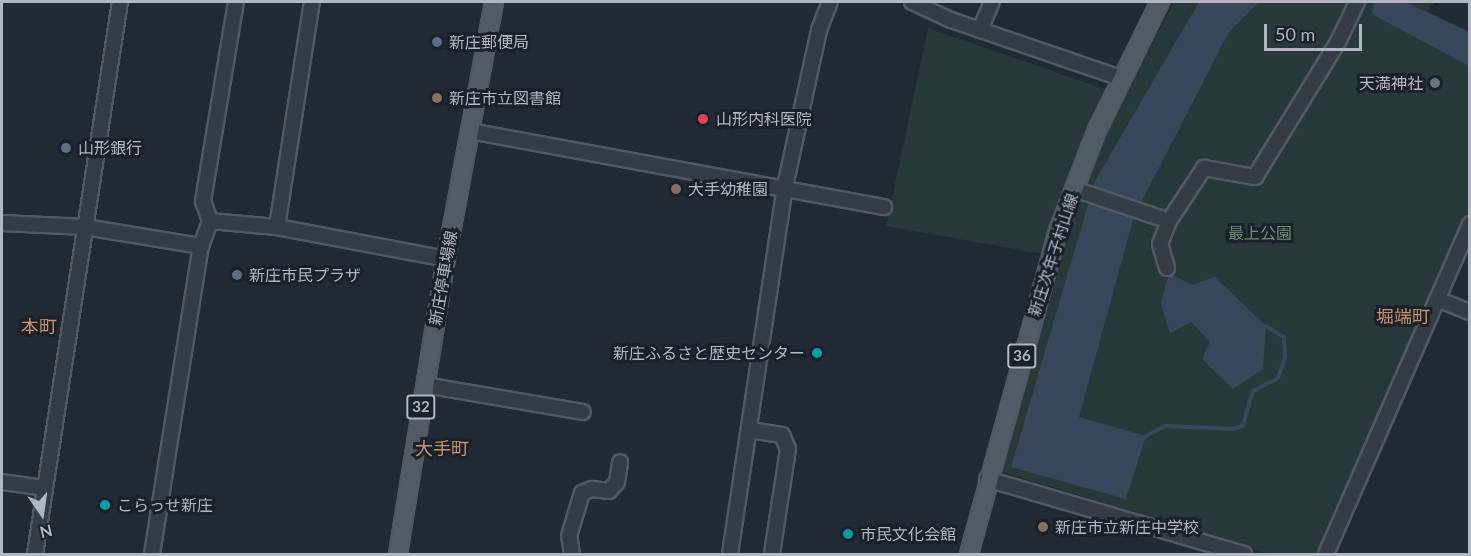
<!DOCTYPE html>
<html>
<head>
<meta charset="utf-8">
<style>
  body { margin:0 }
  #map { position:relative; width:1471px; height:556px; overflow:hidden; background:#222a35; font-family:Lato,"Noto Sans JP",sans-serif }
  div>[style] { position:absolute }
  .green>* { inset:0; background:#28393a }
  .water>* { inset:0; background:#39475d }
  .stream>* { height:4px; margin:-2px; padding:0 2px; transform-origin:2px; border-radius:2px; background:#39475d }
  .roads { filter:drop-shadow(2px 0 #535963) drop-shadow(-2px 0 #535963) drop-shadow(0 2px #535963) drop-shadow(0 -2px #535963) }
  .minor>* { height:14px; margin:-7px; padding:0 7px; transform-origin:7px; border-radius:7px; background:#353c46 }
  .major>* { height:16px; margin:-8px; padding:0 8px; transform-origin:8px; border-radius:8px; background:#535b66 }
  .dots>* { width:16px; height:16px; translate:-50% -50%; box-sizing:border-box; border:3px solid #1b212a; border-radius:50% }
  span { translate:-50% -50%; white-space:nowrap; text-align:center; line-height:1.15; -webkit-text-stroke:6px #1b212a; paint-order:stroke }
  .shield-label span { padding:2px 4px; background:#1b212a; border:2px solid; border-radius:4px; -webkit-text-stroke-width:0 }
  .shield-label { font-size:15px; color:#b0b6c2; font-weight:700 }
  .poi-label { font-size:16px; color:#b0b6c2 }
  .left { translate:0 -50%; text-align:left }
  .right { translate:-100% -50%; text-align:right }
  .park-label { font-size:16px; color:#6a9074 }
  .street-label { font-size:16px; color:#b0b6c2 }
  .neighbourhood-label { font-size:18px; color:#c79366 }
  .frame { position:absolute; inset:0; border:3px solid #b0b6c2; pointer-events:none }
  .north { position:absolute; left:12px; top:484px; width:60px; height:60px; -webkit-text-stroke:4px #1b212a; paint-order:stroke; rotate:167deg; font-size:16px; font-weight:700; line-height:24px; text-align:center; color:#b0b6c2 }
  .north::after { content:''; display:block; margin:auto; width:21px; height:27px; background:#b0b6c2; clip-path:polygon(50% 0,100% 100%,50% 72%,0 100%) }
  .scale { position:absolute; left:1264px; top:24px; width:98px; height:27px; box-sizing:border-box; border:3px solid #b0b6c2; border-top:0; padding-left:8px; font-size:18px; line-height:21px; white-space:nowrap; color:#b0b6c2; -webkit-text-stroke:4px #1b212a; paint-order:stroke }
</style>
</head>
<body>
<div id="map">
  <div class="green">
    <div style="clip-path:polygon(1174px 2px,1435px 2px,1427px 11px,1469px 31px,1469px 212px,1318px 554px,1269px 554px,1000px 471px,1087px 167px)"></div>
    <div style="clip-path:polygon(928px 28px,1107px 90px,1081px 146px,1043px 254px,886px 226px)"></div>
  </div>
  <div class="water">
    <div style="clip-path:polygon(1199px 2px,1259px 2px,1229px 32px,1134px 216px,1079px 417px,1146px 436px,1126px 499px,1011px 467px,1095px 181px)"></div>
    <div style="clip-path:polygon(1374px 2px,1405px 2px,1469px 32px,1469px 66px,1372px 14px)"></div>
    <div style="clip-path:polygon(1169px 273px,1192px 285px,1215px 277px,1266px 326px,1263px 369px,1233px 389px,1202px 359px,1210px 342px,1191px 322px,1170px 333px,1161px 304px)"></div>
  </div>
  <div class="stream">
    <div style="left:1146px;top:436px;width:22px;rotate:-27deg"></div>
    <div style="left:1166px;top:426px;width:68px;rotate:2.5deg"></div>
    <div style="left:1234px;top:429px;width:10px;rotate:-24deg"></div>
    <div style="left:1243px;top:425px;width:35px;rotate:-74deg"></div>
    <div style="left:1253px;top:391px;width:28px;rotate:-27deg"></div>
    <div style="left:1278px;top:378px;width:21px;rotate:-71deg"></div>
    <div style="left:1285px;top:358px;width:21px;rotate:-93deg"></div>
    <div style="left:1284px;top:337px;width:21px;rotate:-149deg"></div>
  </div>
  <div class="roads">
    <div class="minor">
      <div style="left:912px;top:2px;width:43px;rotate:24.8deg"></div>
      <div style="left:951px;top:20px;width:179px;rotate:18.9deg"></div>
      <div style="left:980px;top:30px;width:30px;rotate:-67deg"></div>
      <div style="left:469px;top:131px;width:422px;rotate:10.4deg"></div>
      <div style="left:1074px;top:189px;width:100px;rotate:18.6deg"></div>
      <div style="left:210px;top:221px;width:67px;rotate:5.1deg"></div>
      <div style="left:277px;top:227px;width:172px;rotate:10.7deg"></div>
      <div style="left:2px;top:223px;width:83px;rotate:2.8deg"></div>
      <div style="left:85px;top:227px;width:118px;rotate:9.3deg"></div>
      <div style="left:277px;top:227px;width:228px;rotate:-81.2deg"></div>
      <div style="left:1167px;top:268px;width:25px;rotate:-106deg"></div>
      <div style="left:1160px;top:244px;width:25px;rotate:-69deg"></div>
      <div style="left:1169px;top:221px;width:64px;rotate:-56.6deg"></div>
      <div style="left:1204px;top:168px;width:52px;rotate:10deg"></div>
      <div style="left:1255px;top:177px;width:158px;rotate:-58.4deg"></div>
      <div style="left:1338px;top:42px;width:44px;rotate:-64.6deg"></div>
      <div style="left:1437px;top:299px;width:35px;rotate:22deg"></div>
      <div style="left:425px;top:385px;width:160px;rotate:9.7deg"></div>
      <div style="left:750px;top:430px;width:32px;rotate:9deg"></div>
      <div style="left:782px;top:435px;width:15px;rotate:67deg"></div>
      <div style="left:788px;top:449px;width:106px;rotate:98.7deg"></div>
      <div style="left:987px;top:479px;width:268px;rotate:16.3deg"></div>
      <div style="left:2px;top:482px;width:43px;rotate:7.9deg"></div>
      <div style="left:35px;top:554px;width:559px;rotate:-81.25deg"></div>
      <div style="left:152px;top:554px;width:312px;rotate:-81deg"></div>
      <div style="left:201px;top:246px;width:27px;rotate:-70deg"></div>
      <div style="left:210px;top:221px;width:21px;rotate:-109deg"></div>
      <div style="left:203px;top:201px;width:202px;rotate:-80.6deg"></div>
      <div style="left:572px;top:554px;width:18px;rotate:-99deg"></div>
      <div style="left:569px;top:536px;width:45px;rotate:-73.2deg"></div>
      <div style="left:582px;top:493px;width:11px;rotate:-22deg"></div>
      <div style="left:592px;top:489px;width:17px;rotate:7deg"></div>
      <div style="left:609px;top:491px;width:12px;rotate:-48deg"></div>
      <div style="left:617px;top:482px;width:20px;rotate:-81deg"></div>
      <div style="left:730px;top:554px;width:367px;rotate:-81.5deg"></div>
      <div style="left:784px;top:191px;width:165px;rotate:-77.7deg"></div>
      <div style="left:819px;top:30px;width:30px;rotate:-69deg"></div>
      <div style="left:1326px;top:554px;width:360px;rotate:-66.4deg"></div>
    </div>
    <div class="major">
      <div style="left:398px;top:554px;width:299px;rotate:-80.8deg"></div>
      <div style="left:446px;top:259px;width:261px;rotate:-79.4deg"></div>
      <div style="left:969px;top:554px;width:332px;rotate:-74.6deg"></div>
      <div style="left:1057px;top:234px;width:111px;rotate:-69deg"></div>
      <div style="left:1097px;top:130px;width:143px;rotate:-63.8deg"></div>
    </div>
  </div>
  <div class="dots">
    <div style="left:437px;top:42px;background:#5c6f8a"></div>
    <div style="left:1435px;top:83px;background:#6b7280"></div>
    <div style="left:437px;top:98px;background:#8d6e63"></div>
    <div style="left:703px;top:119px;background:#e0444e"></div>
    <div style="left:66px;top:148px;background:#5c6f8a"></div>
    <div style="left:676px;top:189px;background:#8d6e63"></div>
    <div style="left:237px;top:275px;background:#5c6f8a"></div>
    <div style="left:817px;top:353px;background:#0f9aa8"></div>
    <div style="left:105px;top:505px;background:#0f9aa8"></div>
    <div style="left:1043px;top:527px;background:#8d6e63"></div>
    <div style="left:848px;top:534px;background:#0f9aa8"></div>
  </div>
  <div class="shield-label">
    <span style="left:1022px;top:356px">36</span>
    <span style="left:421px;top:407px">32</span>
  </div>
  <div class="poi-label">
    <span class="left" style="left:449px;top:42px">新庄郵便局</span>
    <span class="right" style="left:1423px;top:83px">天満神社</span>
    <span class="left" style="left:449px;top:98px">新庄市立図書館</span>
    <span class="left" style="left:716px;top:119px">山形内科医院</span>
    <span class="left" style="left:78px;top:148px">山形銀行</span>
    <span class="left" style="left:688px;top:189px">大手幼稚園</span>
    <span class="left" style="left:249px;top:275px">新庄市民プラザ</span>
    <span class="right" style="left:805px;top:353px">新庄ふるさと歴史センター</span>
    <span class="left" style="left:117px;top:505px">こらっせ新庄</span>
    <span class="left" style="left:1055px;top:527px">新庄市立新庄中学校</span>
    <span class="left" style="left:860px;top:534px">市民文化会館</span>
  </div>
  <div class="park-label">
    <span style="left:1260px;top:233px">最上公園</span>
  </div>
  <div class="street-label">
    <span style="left:1053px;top:255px;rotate:-72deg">新庄次年子村山線</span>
    <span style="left:443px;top:278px;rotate:-80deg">新庄停車場線</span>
  </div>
  <div class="neighbourhood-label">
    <span style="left:1403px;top:316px">堀端町</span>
    <span style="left:39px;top:326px">本町</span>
    <span style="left:442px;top:448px">大手町</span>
  </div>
  <div class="frame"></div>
  <div class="north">N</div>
  <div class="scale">50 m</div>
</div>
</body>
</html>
